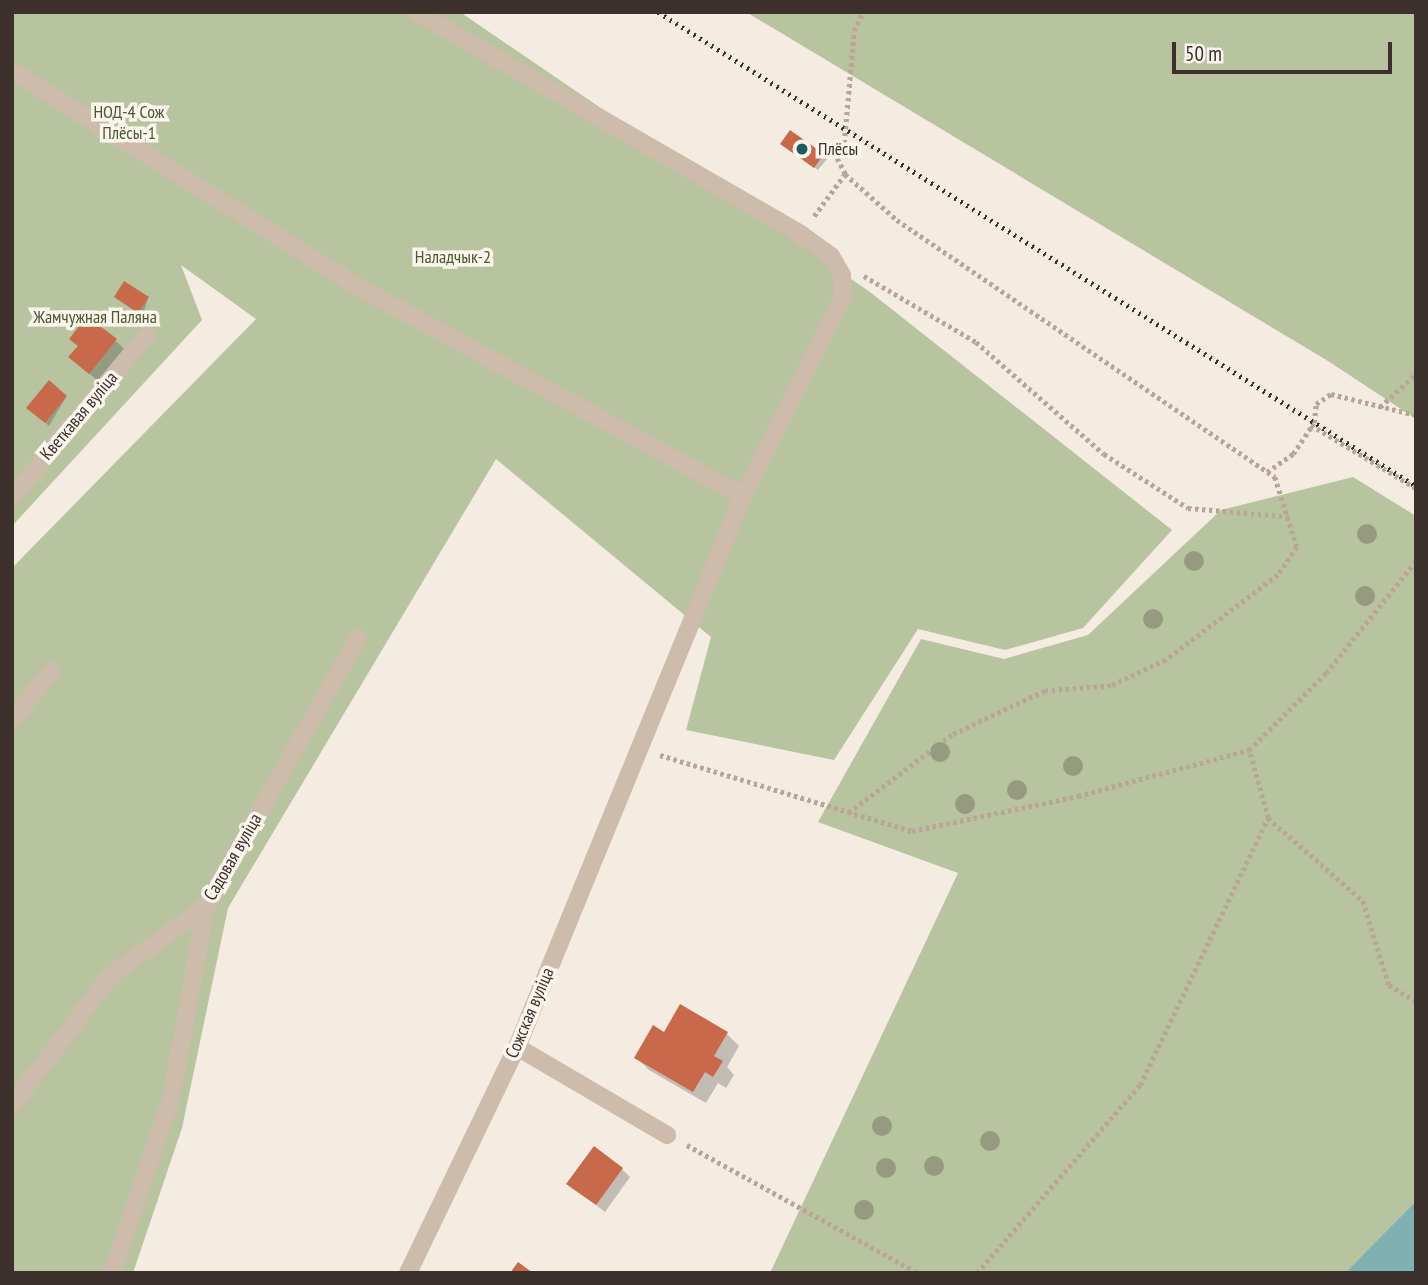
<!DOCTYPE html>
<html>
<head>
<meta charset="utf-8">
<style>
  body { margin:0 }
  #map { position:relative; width:1428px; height:1285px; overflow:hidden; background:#f4ebe1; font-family:"PT Sans Narrow",sans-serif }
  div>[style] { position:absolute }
  .green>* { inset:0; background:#b8c4a0 }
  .water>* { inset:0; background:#7fb0b2 }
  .shadow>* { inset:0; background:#0003 }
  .building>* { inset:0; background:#c8694b }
  .path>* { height:4.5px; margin-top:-2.25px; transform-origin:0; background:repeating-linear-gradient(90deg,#b9a596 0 3.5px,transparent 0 7px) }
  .minor>* { height:18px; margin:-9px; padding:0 9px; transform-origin:9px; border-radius:9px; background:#cdbbac }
  .rail>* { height:5px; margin-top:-2.5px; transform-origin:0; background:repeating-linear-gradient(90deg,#3b302b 0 2px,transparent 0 7px) }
  .trees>* { width:20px; height:20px; margin:-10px; border-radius:50%; background:#969b7f }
  .dots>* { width:19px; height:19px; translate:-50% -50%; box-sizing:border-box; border:4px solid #fbf5ee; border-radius:50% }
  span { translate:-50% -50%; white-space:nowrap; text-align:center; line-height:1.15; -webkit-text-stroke:7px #fbf5ee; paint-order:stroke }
  .park-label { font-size:18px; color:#4a5a2e }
  .poi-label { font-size:18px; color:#3b302b }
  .left { translate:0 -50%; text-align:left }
  .street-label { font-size:18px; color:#3b302b }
  .frame { position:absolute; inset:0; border:14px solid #3b302b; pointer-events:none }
  .scale { position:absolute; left:1172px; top:42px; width:220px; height:32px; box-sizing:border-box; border:4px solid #3b302b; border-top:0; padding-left:9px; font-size:21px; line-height:24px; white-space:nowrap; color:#3b302b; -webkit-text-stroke:5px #fbf5ee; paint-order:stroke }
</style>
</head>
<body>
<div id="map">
  <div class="green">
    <div style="clip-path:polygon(12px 12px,460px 12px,870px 292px,1172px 530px,1083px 628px,1005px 650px,918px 629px,834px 760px,686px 730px,711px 637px,496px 459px,228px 908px,182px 1128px,133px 1273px,12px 1273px,12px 568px,256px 319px,181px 265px,202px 320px,12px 526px)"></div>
    <div style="clip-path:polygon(746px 12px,1416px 12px,1416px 419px,1328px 361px)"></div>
    <div style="clip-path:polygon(1353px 477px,1416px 516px,1416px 1201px,1345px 1273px,770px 1273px,958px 873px,818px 822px,921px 639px,1004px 659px,1088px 635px,1221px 510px)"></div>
  </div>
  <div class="water">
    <div style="clip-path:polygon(1416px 1201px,1416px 1273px,1345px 1273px)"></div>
  </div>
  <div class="shadow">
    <div style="clip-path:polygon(786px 147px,823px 155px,827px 159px,818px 170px)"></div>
    <div style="clip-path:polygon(148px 298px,143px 315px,120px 300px)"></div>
    <div style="clip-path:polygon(116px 341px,124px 349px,98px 381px,79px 365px)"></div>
    <div style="clip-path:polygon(66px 397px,49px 426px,32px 412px)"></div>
    <div style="clip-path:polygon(664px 1034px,727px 1034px,739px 1046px,727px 1067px,734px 1075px,726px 1088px,718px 1083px,706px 1103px,649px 1070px,637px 1058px)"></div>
    <div style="clip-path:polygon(622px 1169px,630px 1177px,605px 1212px,569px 1184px)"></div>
  </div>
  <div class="building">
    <div style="clip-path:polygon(790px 130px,824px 154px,814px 168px,780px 144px)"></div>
    <div style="clip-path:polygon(124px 281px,149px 297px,138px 313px,114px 297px)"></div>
    <div style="clip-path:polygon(87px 316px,117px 339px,89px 374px,68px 357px,78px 346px,69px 339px)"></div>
    <div style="clip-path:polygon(49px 380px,67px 396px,45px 423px,26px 408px)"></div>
    <div style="clip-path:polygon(680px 1004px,728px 1032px,714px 1056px,723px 1061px,713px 1077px,705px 1072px,693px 1092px,634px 1058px,653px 1025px,664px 1032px)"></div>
    <div style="clip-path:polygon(594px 1146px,623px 1168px,596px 1205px,566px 1184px)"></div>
    <div style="clip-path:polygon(518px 1262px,533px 1273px,510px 1273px)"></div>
  </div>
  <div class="path">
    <div style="left:845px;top:174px;width:69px;rotate:41.5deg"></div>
    <div style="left:897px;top:220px;width:457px;rotate:34.2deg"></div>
    <div style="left:1275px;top:477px;width:73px;rotate:72.6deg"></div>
    <div style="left:1297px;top:547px;width:34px;rotate:124deg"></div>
    <div style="left:1278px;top:575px;width:141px;rotate:142.8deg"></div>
    <div style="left:1166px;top:660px;width:61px;rotate:154.7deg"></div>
    <div style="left:1111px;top:686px;width:66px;rotate:175.7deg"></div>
    <div style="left:1045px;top:691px;width:103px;rotate:154.7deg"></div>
    <div style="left:952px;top:735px;width:131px;rotate:143deg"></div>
    <div style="left:814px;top:216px;width:52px;rotate:-53.6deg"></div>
    <div style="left:845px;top:174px;width:20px;rotate:-117deg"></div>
    <div style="left:836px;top:156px;width:15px;rotate:-58deg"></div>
    <div style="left:844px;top:143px;width:112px;rotate:-84.9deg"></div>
    <div style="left:854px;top:31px;width:21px;rotate:-65deg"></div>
    <div style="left:864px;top:276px;width:130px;rotate:30.5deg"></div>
    <div style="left:976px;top:342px;width:170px;rotate:41.2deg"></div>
    <div style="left:1104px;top:454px;width:100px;rotate:32.7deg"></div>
    <div style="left:1188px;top:508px;width:104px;rotate:4.9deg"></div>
    <div style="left:1380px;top:407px;width:49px;rotate:-42.5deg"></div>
    <div style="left:1311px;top:425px;width:122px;rotate:31deg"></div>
    <div style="left:1267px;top:472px;width:32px;rotate:-35deg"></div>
    <div style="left:1293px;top:454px;width:37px;rotate:-56deg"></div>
    <div style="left:1314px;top:423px;width:19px;rotate:-84deg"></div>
    <div style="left:1316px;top:404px;width:18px;rotate:-34deg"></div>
    <div style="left:1331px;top:394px;width:88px;rotate:13.9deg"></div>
    <div style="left:660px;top:755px;width:263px;rotate:16.8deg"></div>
    <div style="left:912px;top:831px;width:170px;rotate:-11.9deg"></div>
    <div style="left:1078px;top:796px;width:177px;rotate:-15.1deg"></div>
    <div style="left:1249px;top:750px;width:109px;rotate:-45deg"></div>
    <div style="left:1326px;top:673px;width:144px;rotate:-51.2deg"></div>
    <div style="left:1268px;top:818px;width:126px;rotate:41.1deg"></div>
    <div style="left:1363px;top:901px;width:88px;rotate:72.8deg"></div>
    <div style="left:1389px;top:985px;width:31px;rotate:31deg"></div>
    <div style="left:687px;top:1145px;width:264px;rotate:29deg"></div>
    <div style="left:977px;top:1273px;width:249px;rotate:-49.1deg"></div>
    <div style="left:1140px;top:1085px;width:296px;rotate:-64.4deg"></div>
    <div style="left:1268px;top:818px;width:71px;rotate:-105.6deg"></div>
  </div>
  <div class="minor">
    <div style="left:12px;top:71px;width:420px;rotate:31.9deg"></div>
    <div style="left:369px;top:293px;width:426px;rotate:28.5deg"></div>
    <div style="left:12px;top:497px;width:211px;rotate:-50.2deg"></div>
    <div style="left:12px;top:720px;width:63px;rotate:-50.8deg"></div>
    <div style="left:517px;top:1047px;width:174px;rotate:30.4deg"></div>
    <div style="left:12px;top:1105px;width:161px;rotate:-52.8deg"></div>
    <div style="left:109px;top:977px;width:120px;rotate:-36.2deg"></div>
    <div style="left:206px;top:906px;width:308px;rotate:-60.4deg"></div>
    <div style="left:112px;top:1273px;width:184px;rotate:-71.3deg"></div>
    <div style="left:171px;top:1099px;width:196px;rotate:-79.7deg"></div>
    <div style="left:408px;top:1273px;width:251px;rotate:-64.3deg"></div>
    <div style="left:517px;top:1047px;width:596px;rotate:-67.7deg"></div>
    <div style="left:743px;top:496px;width:224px;rotate:-63.4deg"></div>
    <div style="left:843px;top:296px;width:21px;rotate:-93deg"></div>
    <div style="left:842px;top:275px;width:22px;rotate:-120deg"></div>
    <div style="left:831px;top:256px;width:37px;rotate:-144deg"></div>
    <div style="left:801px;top:234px;width:444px;rotate:-150deg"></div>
  </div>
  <div class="rail">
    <div style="left:658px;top:12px;width:894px;rotate:32.02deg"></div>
  </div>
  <div class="trees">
    <div style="left:1367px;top:534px"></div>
    <div style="left:1194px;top:561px"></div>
    <div style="left:1365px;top:596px"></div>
    <div style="left:1153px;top:619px"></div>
    <div style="left:940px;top:752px"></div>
    <div style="left:1073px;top:766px"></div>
    <div style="left:1017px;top:790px"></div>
    <div style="left:965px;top:804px"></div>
    <div style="left:882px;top:1126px"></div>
    <div style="left:990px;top:1141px"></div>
    <div style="left:934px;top:1166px"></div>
    <div style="left:886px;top:1168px"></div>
    <div style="left:864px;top:1210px"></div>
  </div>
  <div class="dots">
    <div style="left:802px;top:149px;background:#1f5a5e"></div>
  </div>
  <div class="park-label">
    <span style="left:129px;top:123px">НОД-4 Сож<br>Плёсы-1</span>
    <span style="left:453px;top:257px">Наладчык-2</span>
    <span style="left:95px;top:317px">Жамчужная Паляна</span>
  </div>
  <div class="poi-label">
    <span class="left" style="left:818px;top:149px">Плёсы</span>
  </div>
  <div class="street-label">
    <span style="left:79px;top:416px;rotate:-50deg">Кветкавая вуліца</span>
    <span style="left:233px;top:857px;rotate:-60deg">Садовая вуліца</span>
    <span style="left:530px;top:1013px;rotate:-67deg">Сожская вуліца</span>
  </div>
  <div class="frame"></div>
  <div class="scale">50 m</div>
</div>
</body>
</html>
